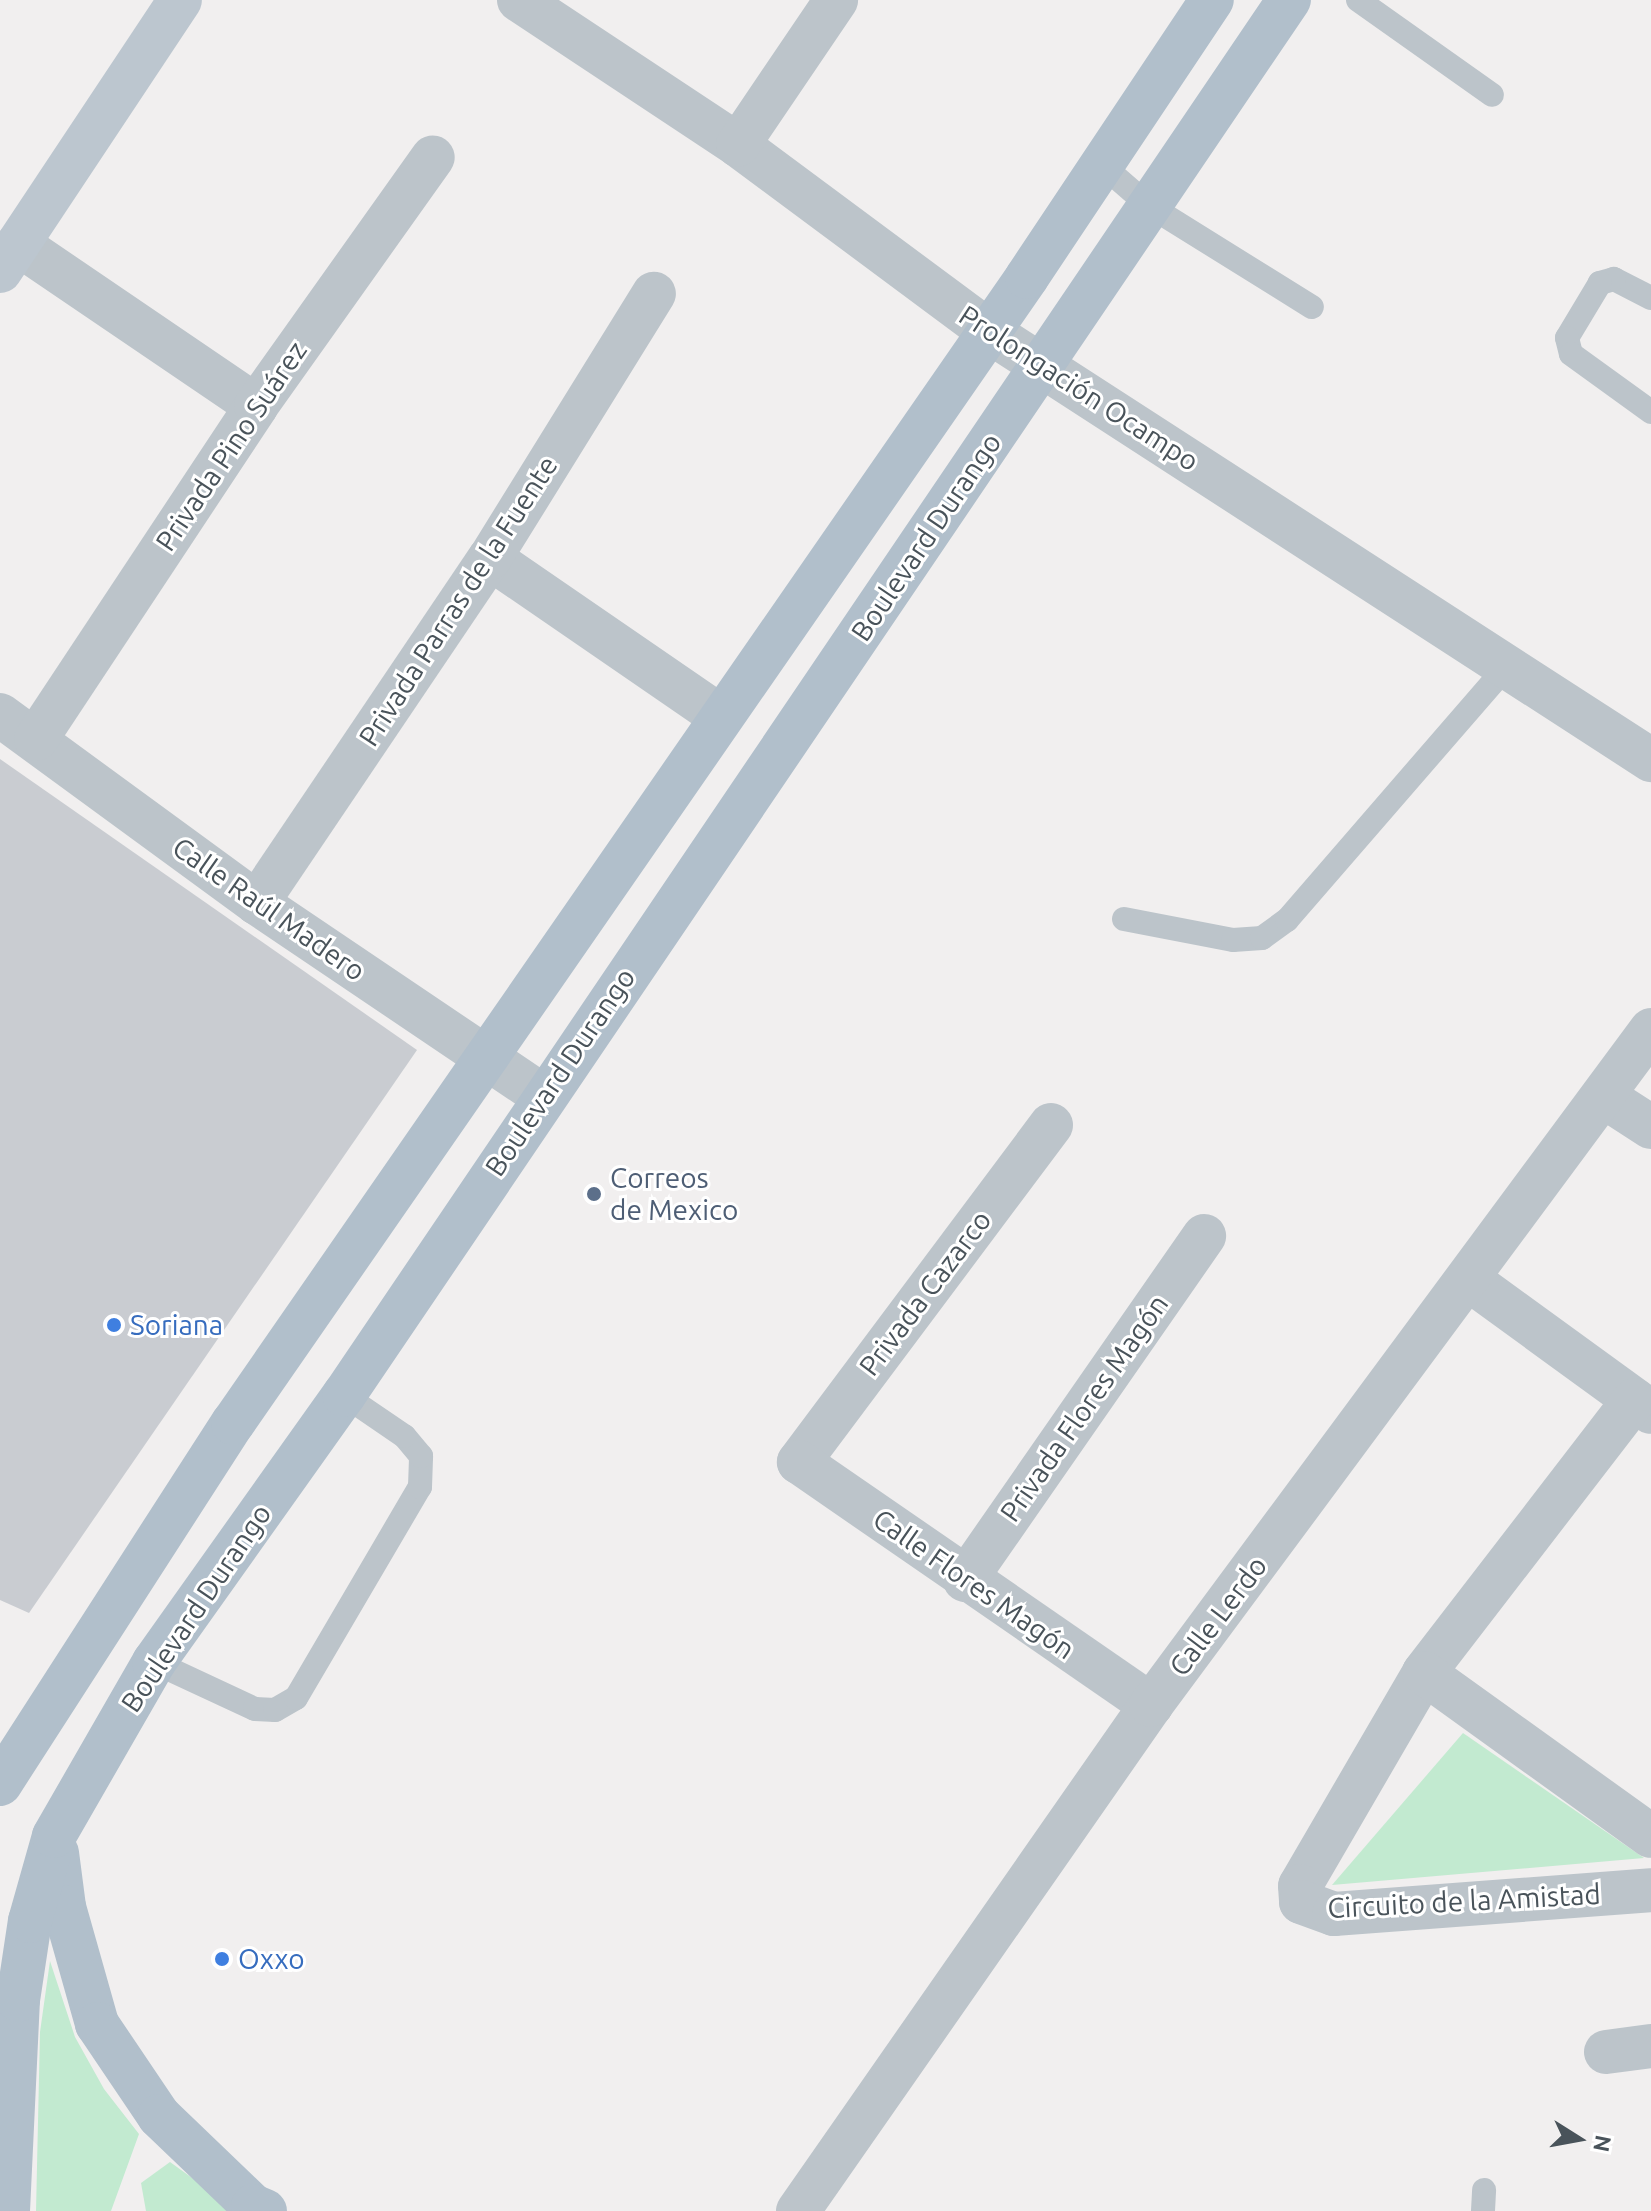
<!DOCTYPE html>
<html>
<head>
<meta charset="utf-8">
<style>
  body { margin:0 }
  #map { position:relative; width:1651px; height:2211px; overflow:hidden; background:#f1efef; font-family:Ubuntu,sans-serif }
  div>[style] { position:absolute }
  .green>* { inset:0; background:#c2ead0 }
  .building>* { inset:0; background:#c9ccd1 }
  .lane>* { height:24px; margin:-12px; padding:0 12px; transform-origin:12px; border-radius:12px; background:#bcc4ca }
  .street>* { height:44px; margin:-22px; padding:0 22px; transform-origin:22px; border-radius:22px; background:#bcc4ca }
  .secondary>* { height:44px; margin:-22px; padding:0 22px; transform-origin:22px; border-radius:22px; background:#bcc6cf }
  .primary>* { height:44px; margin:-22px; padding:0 22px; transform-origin:22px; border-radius:22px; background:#b1bfcb }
  .dots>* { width:22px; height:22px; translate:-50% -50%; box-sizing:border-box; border:4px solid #fff; border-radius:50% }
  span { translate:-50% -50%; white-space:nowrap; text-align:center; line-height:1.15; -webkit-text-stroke:6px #fff; paint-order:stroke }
  .street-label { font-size:28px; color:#49535a }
  .service-label { font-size:28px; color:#4e5e75 }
  .left { translate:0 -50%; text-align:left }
  .shop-label { font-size:28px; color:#366cbe }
  .north { position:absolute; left:1539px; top:2099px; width:80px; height:80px; -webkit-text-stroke:6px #fff; paint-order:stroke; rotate:101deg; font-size:22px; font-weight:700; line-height:32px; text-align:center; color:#49535a }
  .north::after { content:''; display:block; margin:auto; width:28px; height:36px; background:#49535a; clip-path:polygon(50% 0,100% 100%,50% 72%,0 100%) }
</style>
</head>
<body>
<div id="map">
  <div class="green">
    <div style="clip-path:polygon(1463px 1733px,1644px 1858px,1332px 1885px)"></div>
    <div style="clip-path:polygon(50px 1961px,75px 2037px,104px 2089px,139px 2134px,111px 2211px,36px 2211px,40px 2032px)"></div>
    <div style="clip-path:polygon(170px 2162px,238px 2211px,146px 2211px,141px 2183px)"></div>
  </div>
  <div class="building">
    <div style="clip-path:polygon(0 759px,417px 1050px,29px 1613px,0 1600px)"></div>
  </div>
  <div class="lane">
    <div style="left:1358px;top:0;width:164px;rotate:35.3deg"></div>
    <div style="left:1101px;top:164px;width:62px;rotate:41.1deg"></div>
    <div style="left:1148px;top:205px;width:193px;rotate:31.9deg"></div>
    <div style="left:1651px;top:298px;width:42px;rotate:-152.8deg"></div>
    <div style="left:1614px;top:279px;width:15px;rotate:164deg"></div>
    <div style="left:1600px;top:283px;width:64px;rotate:121deg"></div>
    <div style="left:1567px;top:338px;width:16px;rotate:76deg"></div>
    <div style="left:1571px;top:354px;width:99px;rotate:35.9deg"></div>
    <div style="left:1124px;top:919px;width:111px;rotate:10.9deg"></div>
    <div style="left:1233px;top:940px;width:29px;rotate:-4deg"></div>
    <div style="left:1262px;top:938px;width:31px;rotate:-36deg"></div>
    <div style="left:1287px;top:920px;width:336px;rotate:-49.1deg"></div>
    <div style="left:154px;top:1662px;width:111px;rotate:25deg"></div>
    <div style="left:255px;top:1709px;width:20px;rotate:3deg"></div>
    <div style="left:275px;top:1710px;width:24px;rotate:-30deg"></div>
    <div style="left:296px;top:1698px;width:245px;rotate:-59.6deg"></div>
    <div style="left:420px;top:1487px;width:31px;rotate:-88deg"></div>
    <div style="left:421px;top:1456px;width:26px;rotate:-130deg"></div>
    <div style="left:404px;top:1436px;width:73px;rotate:-145.7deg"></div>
    <div style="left:1483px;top:2211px;width:21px;rotate:-87deg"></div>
  </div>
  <div class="street">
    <div style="left:519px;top:0;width:263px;rotate:33.5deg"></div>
    <div style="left:738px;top:145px;width:312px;rotate:36.6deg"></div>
    <div style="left:988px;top:331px;width:790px;rotate:32.91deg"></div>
    <div style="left:738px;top:145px;width:175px;rotate:-55.9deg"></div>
    <div style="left:18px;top:244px;width:288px;rotate:34.2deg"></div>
    <div style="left:490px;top:558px;width:280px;rotate:34.5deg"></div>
    <div style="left:0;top:715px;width:318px;rotate:36.2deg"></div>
    <div style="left:257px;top:903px;width:345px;rotate:34deg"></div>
    <div style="left:36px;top:739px;width:399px;rotate:-56.5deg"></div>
    <div style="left:256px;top:406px;width:305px;rotate:-54.6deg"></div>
    <div style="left:257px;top:903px;width:416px;rotate:-56deg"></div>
    <div style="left:490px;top:558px;width:311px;rotate:-58.2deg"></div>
    <div style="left:1603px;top:1096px;width:57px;rotate:32.9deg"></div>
    <div style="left:1051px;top:1125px;width:421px;rotate:126.8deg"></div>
    <div style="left:799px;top:1462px;width:428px;rotate:34.6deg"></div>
    <div style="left:1468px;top:1279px;width:226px;rotate:36deg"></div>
    <div style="left:1634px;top:1400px;width:344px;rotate:127.6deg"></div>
    <div style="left:1424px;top:1673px;width:246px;rotate:120.2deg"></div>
    <div style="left:1300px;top:1886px;width:16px;rotate:86deg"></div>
    <div style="left:1301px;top:1902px;width:35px;rotate:20deg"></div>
    <div style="left:1334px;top:1914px;width:318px;rotate:-4.3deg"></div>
    <div style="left:965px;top:1580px;width:419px;rotate:-55.2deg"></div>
    <div style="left:1424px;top:1673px;width:279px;rotate:35.7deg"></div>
    <div style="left:1606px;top:2052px;width:45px;rotate:-7.6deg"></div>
    <div style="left:798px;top:2211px;width:617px;rotate:-55.1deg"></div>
    <div style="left:1151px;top:1705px;width:840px;rotate:-53.47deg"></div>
  </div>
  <div class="secondary">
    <div style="left:0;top:271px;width:325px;rotate:-56.4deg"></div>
  </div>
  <div class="primary">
    <div style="left:0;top:1784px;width:430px;rotate:-57.2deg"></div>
    <div style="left:233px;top:1423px;width:1394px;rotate:-55.28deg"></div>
    <div style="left:1027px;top:277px;width:333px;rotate:-56.3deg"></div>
    <div style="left:57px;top:1853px;width:54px;rotate:82.6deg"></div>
    <div style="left:64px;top:1907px;width:122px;rotate:74.2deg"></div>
    <div style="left:97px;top:2024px;width:111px;rotate:56deg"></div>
    <div style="left:159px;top:2116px;width:130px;rotate:43.8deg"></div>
    <div style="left:253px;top:2206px;width:13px;rotate:23deg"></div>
    <div style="left:8px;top:2211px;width:211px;rotate:-87.3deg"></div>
    <div style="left:18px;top:2000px;width:80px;rotate:-81.4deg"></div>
    <div style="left:30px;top:1921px;width:88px;rotate:-74.2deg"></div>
    <div style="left:54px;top:1836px;width:201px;rotate:-60.1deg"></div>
    <div style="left:154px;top:1662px;width:328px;rotate:-54.6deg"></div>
    <div style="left:344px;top:1395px;width:1685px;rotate:-55.89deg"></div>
  </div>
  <div class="dots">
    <div style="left:594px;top:1194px;background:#5c6f8a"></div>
    <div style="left:114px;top:1325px;background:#3f7fe0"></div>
    <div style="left:222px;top:1959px;background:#3f7fe0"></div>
  </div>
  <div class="street-label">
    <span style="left:1079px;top:388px;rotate:33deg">Prolongación Ocampo</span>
    <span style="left:231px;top:446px;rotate:-56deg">Privada Pino Suárez</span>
    <span style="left:926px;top:537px;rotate:-56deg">Boulevard Durango</span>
    <span style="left:458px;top:601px;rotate:-57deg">Privada Parras de la Fuente</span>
    <span style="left:269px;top:909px;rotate:35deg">Calle Raúl Madero</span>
    <span style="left:560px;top:1072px;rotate:-56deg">Boulevard Durango</span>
    <span style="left:925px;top:1293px;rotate:-53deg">Privada Cazarco</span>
    <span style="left:1084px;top:1408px;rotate:-55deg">Privada Flores Magón</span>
    <span style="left:974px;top:1584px;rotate:35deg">Calle Flores Magón</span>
    <span style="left:196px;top:1608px;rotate:-56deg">Boulevard Durango</span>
    <span style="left:1218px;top:1616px;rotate:-53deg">Calle Lerdo</span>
    <span style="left:1464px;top:1901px;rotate:-3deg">Circuito de la Amistad</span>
  </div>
  <div class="service-label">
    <span class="left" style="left:610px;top:1194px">Correos<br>de Mexico</span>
  </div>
  <div class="shop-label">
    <span class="left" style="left:130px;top:1325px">Soriana</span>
    <span class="left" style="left:238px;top:1959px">Oxxo</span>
  </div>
  <div class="north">N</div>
</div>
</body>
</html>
